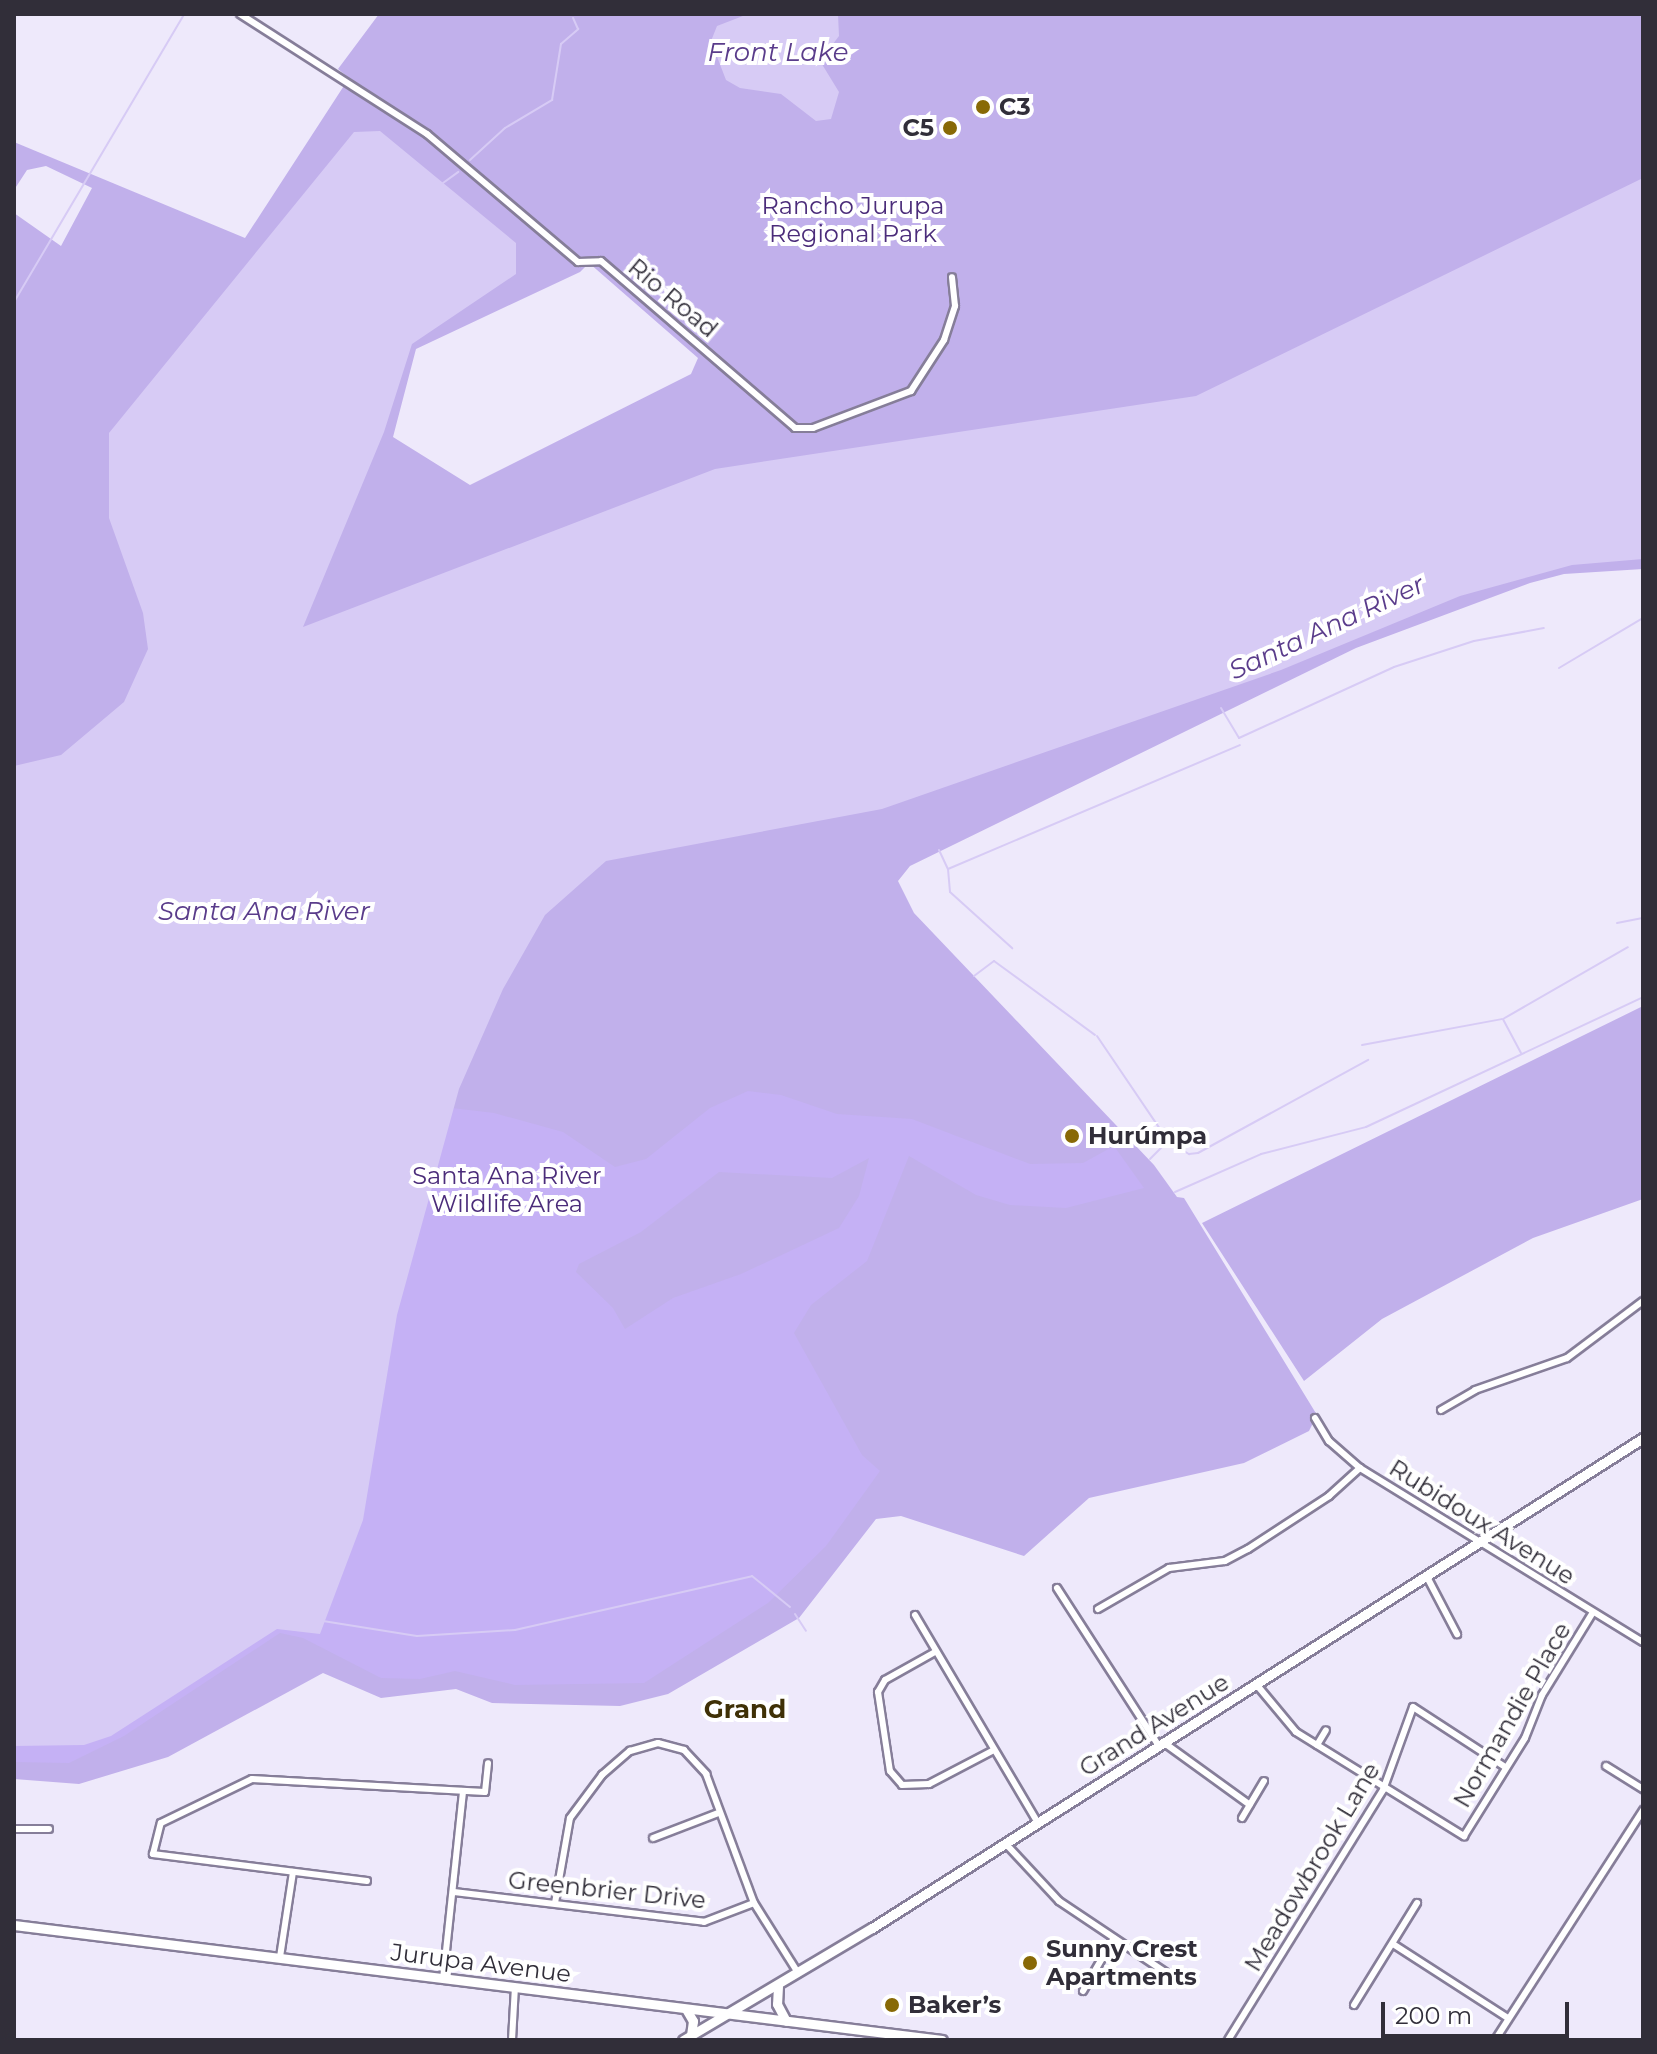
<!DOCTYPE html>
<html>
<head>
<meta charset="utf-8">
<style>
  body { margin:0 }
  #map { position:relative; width:1657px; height:2054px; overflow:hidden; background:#eee9fb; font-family:Montserrat,sans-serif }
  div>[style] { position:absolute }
  .green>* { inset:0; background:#c1b0eb }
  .forest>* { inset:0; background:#c5b1f5 }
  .water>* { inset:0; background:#d7cbf5 }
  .stream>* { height:2px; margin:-1px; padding:0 1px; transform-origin:1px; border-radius:1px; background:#d7cbf5 }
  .roads { filter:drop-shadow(2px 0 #867e99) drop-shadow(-2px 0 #867e99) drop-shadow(0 2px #867e99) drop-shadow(0 -2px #867e99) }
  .street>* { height:6px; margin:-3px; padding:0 3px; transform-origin:3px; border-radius:3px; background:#fff }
  .secondary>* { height:9px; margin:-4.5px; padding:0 4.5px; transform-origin:4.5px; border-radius:4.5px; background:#fff }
  .dots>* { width:22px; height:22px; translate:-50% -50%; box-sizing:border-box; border:4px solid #fff; border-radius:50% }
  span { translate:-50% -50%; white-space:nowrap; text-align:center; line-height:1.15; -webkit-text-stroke:8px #fff; paint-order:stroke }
  .poi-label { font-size:24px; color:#312e39; font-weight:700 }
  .left { translate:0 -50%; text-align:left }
  .right { translate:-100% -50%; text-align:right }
  .park-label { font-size:24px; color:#4b2c7a }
  .street-label { font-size:24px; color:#312e39 }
  .water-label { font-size:26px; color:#5a3c8b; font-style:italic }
  .neighbourhood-label { font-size:26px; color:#3f3006; font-weight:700 }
  .frame { position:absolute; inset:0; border:16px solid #312e39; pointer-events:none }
  .scale { position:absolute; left:1381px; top:2002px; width:188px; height:36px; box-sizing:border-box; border:4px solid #312e39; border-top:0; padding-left:10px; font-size:24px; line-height:28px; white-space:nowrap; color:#312e39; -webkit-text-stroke:6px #fff; paint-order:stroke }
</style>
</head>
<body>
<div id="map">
  <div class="green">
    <div style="clip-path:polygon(evenodd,379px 14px,1643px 14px,1643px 569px,1564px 574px,1530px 583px,1356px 648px,910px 866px,898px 881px,914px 913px,1154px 1165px,1177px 1197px,1184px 1198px,1317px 1415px,1309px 1431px,1244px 1463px,1089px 1498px,1024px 1556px,901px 1516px,876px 1519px,799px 1618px,668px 1694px,620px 1706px,492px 1703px,456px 1689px,381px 1698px,323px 1673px,168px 1757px,79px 1784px,14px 1779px,14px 213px,61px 246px,92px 188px,46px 166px,27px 170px,14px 190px,14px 142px,245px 238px,349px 78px,338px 69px,379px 14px,589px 263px,698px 358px,691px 374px,470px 485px,393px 437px,416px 349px,580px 272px,589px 263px)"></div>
    <div style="clip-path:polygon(1643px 1006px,1643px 1199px,1533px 1238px,1382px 1319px,1304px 1381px,1202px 1223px)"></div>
  </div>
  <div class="forest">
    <div style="clip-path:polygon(evenodd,748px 1091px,781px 1095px,837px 1114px,912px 1119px,1030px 1164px,1083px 1163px,1114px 1146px,1144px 1188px,1066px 1208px,1010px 1205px,976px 1195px,909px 1156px,867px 1261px,811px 1305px,794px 1333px,862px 1455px,880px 1471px,826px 1546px,768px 1603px,644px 1683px,515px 1685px,455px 1671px,420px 1679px,381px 1678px,303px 1638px,280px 1633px,124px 1736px,69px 1763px,14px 1762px,14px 1165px,435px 1106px,494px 1113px,563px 1132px,615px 1167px,646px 1159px,710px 1108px,748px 1091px,869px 1158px,859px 1196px,839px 1228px,741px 1274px,673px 1298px,625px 1329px,613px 1308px,576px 1272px,579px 1264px,641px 1232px,719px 1172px,832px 1178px,869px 1158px)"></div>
  </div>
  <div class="water">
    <div style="clip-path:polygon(748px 14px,838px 14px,839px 36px,820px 61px,839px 92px,831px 119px,816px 121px,781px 94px,740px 88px,726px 80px,711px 41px,717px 26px)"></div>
    <div style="clip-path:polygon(380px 131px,516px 243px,516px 274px,412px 344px,384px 432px,303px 627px,715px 469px,1196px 396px,1643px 178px,1643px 559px,1572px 565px,1460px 596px,1281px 670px,882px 809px,606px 861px,545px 915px,503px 989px,459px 1089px,397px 1315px,363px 1520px,320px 1634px,277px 1629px,111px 1736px,84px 1745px,14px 1746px,14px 766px,61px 755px,124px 702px,148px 649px,143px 613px,109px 518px,109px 433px,354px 132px)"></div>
  </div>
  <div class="stream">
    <div style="left:470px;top:160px;width:47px;rotate:-42.4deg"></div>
    <div style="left:505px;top:128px;width:55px;rotate:-30.8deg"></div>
    <div style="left:552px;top:100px;width:57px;rotate:-80.9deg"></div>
    <div style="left:561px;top:44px;width:23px;rotate:-41deg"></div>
    <div style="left:578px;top:29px;width:12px;rotate:-114deg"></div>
    <div style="left:443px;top:183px;width:19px;rotate:-36deg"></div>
    <div style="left:14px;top:302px;width:334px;rotate:-59.4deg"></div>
    <div style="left:1559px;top:668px;width:98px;rotate:-30.8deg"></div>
    <div style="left:1221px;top:708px;width:35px;rotate:59deg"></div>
    <div style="left:1239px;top:738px;width:170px;rotate:-24.6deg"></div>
    <div style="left:1394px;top:667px;width:84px;rotate:-18deg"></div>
    <div style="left:1474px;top:641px;width:71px;rotate:-10.5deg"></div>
    <div style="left:939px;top:850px;width:21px;rotate:65deg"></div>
    <div style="left:948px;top:869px;width:317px;rotate:-23deg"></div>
    <div style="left:948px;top:869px;width:23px;rotate:85deg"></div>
    <div style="left:950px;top:892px;width:84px;rotate:42.1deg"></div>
    <div style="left:1617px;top:923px;width:26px;rotate:-11deg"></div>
    <div style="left:974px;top:976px;width:25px;rotate:-37deg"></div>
    <div style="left:994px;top:961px;width:125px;rotate:36.2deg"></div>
    <div style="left:1097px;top:1036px;width:127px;rotate:55.9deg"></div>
    <div style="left:1362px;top:1045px;width:142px;rotate:-10.5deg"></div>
    <div style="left:1521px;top:1053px;width:38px;rotate:-118deg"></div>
    <div style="left:1503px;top:1019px;width:144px;rotate:-29.9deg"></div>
    <div style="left:1150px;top:1159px;width:25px;rotate:-45deg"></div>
    <div style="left:1168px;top:1141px;width:25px;rotate:32deg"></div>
    <div style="left:1189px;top:1154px;width:9px;rotate:-6deg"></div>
    <div style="left:1198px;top:1153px;width:194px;rotate:-28.7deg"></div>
    <div style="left:1175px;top:1192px;width:94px;rotate:-23.8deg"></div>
    <div style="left:1261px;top:1154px;width:108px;rotate:-14.4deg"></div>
    <div style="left:1366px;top:1127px;width:306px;rotate:-25.1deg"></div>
    <div style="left:795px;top:1614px;width:20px;rotate:57deg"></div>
    <div style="left:323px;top:1621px;width:95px;rotate:9.1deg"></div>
    <div style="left:417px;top:1636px;width:98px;rotate:-3.5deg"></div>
    <div style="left:515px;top:1630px;width:243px;rotate:-12.8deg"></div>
    <div style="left:752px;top:1576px;width:49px;rotate:39.2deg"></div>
  </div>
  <div class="roads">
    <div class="street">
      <div style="left:240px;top:14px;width:222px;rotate:32.7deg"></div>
      <div style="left:427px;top:134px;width:198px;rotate:40.3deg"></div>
      <div style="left:578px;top:262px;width:23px;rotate:-2deg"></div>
      <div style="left:601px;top:261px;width:256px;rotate:40.7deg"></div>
      <div style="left:795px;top:428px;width:18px"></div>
      <div style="left:813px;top:428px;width:105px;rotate:-20.7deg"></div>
      <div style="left:911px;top:391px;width:61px;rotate:-57.1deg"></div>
      <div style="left:944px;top:340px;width:36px;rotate:-72deg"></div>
      <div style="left:955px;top:306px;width:29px;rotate:-96deg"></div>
      <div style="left:1441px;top:1410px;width:39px;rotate:-30deg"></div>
      <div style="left:1475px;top:1390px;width:97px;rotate:-19.2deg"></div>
      <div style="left:1567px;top:1358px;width:95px;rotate:-36.9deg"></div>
      <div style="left:1315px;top:1418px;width:27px;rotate:59deg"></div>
      <div style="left:1329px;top:1441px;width:41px;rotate:41.1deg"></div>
      <div style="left:1360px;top:1468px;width:332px;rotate:31.6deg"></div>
      <div style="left:1426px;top:1575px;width:67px;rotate:62.3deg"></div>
      <div style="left:1057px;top:1588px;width:187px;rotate:57.2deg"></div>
      <div style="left:1098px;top:1609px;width:82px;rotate:-30deg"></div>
      <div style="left:1169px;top:1568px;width:56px;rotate:-7.1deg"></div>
      <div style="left:1225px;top:1561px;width:26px;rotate:-28deg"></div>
      <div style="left:1248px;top:1549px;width:97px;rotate:-33.2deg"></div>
      <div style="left:1329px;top:1496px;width:42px;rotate:-42.1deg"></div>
      <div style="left:915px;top:1615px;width:239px;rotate:59.4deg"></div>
      <div style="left:935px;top:1652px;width:57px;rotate:150.8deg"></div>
      <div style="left:885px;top:1680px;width:14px;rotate:120deg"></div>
      <div style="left:878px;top:1692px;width:80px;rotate:81.4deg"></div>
      <div style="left:890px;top:1771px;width:18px;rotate:49deg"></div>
      <div style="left:902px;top:1785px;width:27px;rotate:-2deg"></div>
      <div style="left:929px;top:1784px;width:73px;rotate:-27.6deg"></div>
      <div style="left:1256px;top:1684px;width:62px;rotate:50.2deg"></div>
      <div style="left:1296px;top:1732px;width:198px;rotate:31.8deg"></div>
      <div style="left:1464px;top:1836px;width:115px;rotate:-58.1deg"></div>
      <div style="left:1525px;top:1738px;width:46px;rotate:-68.4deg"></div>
      <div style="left:1542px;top:1695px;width:97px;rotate:-58.4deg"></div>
      <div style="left:1163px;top:1742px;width:107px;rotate:35.9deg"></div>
      <div style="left:1317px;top:1745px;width:17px;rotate:-59deg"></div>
      <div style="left:1606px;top:1766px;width:44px;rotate:31.9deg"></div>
      <div style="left:1242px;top:1818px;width:43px;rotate:-59.3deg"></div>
      <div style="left:14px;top:1829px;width:35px"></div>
      <div style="left:653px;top:1838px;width:70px;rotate:-21deg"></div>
      <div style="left:1005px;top:1843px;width:79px;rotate:47deg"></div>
      <div style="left:1059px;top:1901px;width:138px;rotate:33.8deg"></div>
      <div style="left:367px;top:1881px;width:216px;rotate:-172.8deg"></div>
      <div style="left:153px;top:1854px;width:32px;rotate:-76deg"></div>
      <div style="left:161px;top:1823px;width:101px;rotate:-25.8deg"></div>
      <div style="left:252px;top:1779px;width:233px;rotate:3.2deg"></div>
      <div style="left:485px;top:1792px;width:29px;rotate:-84deg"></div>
      <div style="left:454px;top:1892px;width:252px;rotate:6.8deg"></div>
      <div style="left:704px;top:1922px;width:53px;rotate:-20.8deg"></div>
      <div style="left:555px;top:1903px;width:86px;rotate:-80deg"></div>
      <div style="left:570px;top:1818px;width:54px;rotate:-53.3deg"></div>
      <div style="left:602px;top:1775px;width:37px;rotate:-41deg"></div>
      <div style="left:630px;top:1751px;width:29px;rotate:-16deg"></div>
      <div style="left:658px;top:1743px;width:27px;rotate:15deg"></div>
      <div style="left:684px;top:1750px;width:33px;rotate:47deg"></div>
      <div style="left:706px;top:1774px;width:138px;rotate:69.6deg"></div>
      <div style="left:754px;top:1903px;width:83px;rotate:57.8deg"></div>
      <div style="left:1393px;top:1944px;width:137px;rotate:32.8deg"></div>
      <div style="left:280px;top:1957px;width:86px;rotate:-81.3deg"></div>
      <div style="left:443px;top:1979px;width:189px;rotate:-83.9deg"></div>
      <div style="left:1083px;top:1991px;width:61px;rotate:-59.7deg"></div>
      <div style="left:1354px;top:2005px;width:120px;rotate:-58.3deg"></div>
      <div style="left:512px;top:2040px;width:53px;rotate:-86.8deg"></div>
      <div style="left:1228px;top:2040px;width:294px;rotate:-58.2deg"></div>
      <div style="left:1383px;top:1790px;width:88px;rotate:-70.1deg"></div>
      <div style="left:1413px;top:1707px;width:110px;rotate:33.1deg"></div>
      <div style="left:1495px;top:2040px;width:274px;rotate:-57.2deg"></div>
    </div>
    <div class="secondary">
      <div style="left:14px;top:1925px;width:935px;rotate:7.06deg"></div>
      <div style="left:778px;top:1986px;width:18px;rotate:93deg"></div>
      <div style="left:777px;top:2004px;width:19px;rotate:62deg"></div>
      <div style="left:686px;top:2009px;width:14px;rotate:60deg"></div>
      <div style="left:693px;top:2021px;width:15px;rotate:98deg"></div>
      <div style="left:683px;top:2040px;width:220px;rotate:-30.7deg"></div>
      <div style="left:872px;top:1928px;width:914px;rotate:-32.44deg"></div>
    </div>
  </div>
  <div class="dots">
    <div style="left:983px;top:107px;background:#886906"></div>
    <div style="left:950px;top:128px;background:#886906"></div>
    <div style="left:1072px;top:1136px;background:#886906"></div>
    <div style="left:1030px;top:1963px;background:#886906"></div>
    <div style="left:892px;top:2005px;background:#886906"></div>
  </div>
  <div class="poi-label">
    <span class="left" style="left:999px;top:107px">C3</span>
    <span class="right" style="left:934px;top:128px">C5</span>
    <span class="left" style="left:1088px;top:1136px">Hurúmpa</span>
    <span class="left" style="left:1046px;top:1963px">Sunny Crest<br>Apartments</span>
    <span class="left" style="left:908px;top:2005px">Baker’s</span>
  </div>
  <div class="park-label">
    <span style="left:853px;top:220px">Rancho Jurupa<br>Regional Park</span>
    <span style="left:507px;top:1190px">Santa Ana River<br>Wildlife Area</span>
  </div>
  <div class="street-label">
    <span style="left:673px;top:298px;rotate:40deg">Rio Road</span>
    <span style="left:1482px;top:1522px;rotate:32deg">Rubidoux Avenue</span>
    <span style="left:1512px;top:1715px;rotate:-60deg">Normandie Place</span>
    <span style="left:1154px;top:1725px;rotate:-32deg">Grand Avenue</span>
    <span style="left:1312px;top:1867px;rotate:-59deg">Meadowbrook Lane</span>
    <span style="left:607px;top:1890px;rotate:6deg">Greenbrier Drive</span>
    <span style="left:481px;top:1963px;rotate:7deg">Jurupa Avenue</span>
  </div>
  <div class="water-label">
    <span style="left:778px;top:53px">Front Lake</span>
    <span style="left:1327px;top:628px;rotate:-25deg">Santa Ana River</span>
    <span style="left:264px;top:912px">Santa Ana River</span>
  </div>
  <div class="neighbourhood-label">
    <span style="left:745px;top:1710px">Grand</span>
  </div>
  <div class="frame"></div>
  <div class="scale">200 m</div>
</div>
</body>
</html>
